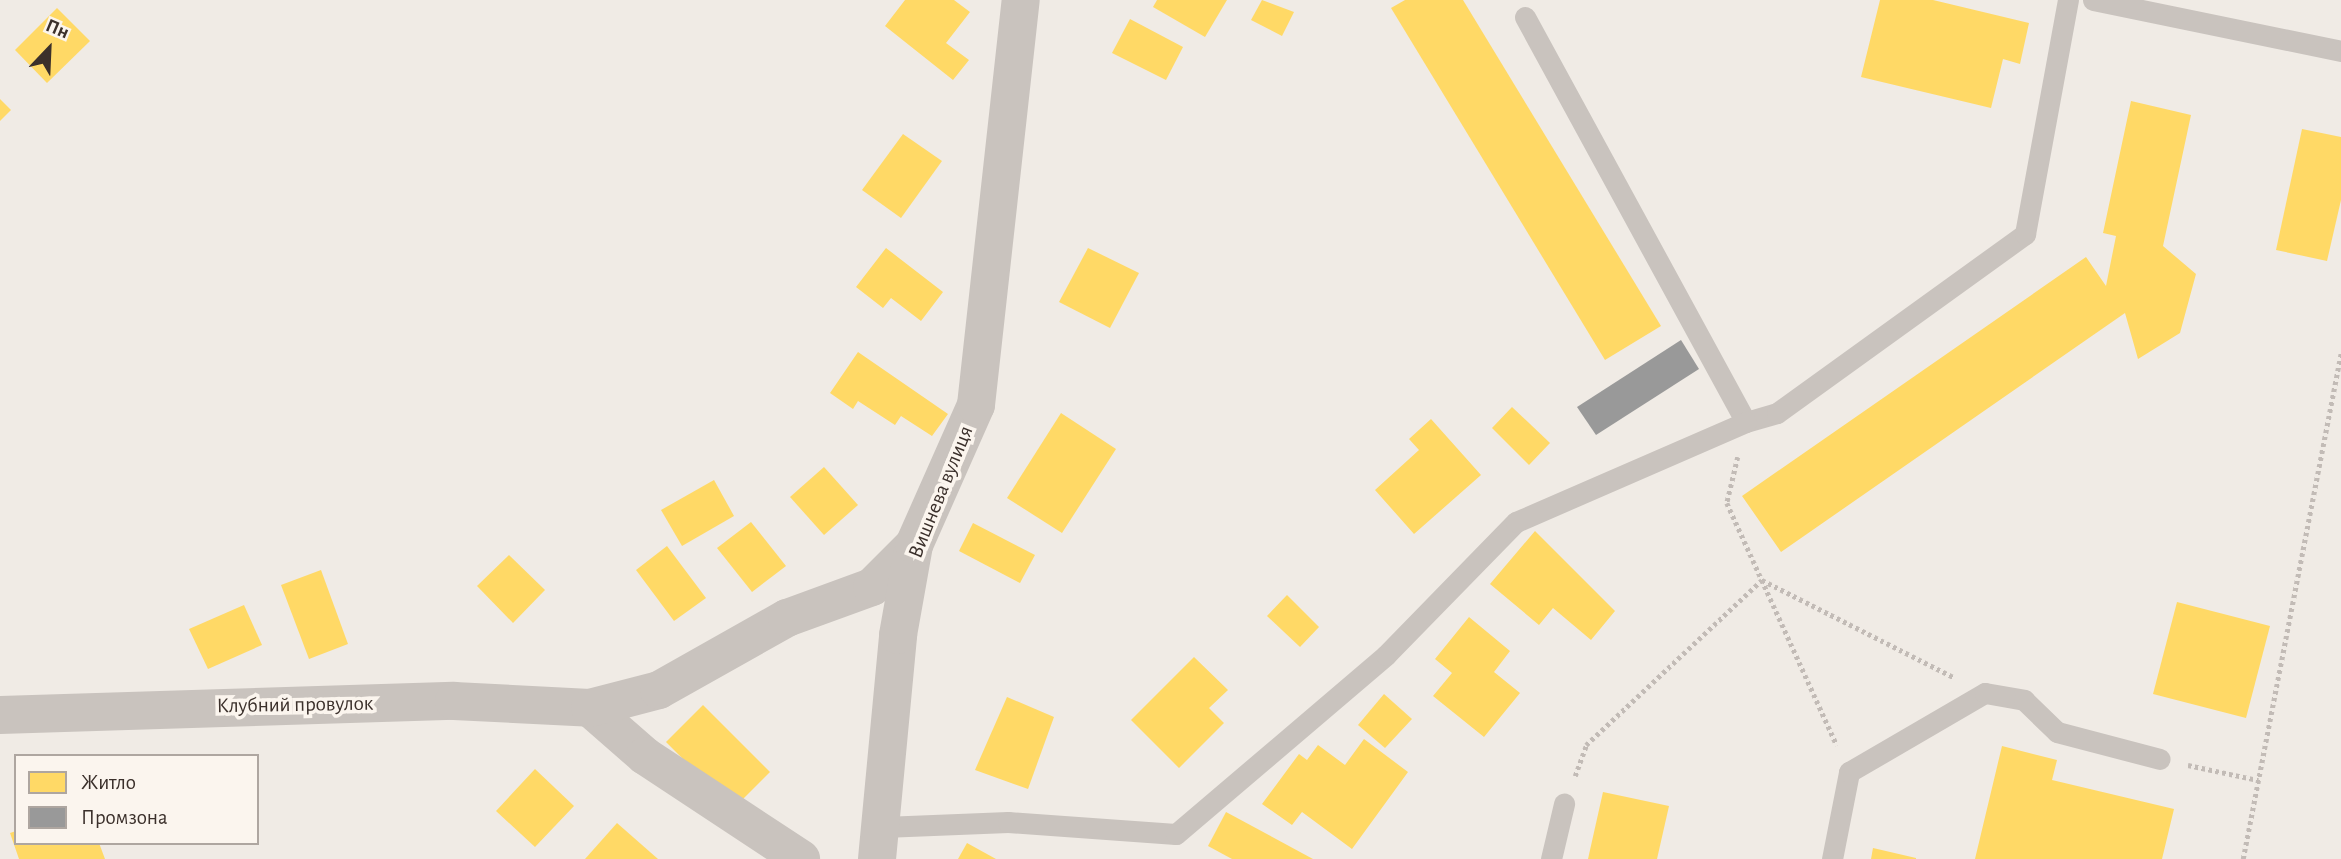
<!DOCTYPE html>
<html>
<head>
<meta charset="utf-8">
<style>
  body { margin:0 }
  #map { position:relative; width:2341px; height:859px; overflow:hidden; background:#f0ebe5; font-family:"Alegreya Sans",sans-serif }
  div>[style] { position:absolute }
  .homes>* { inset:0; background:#ffd966 }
  .industry>* { inset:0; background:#999 }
  .path>* { height:4.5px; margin-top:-2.25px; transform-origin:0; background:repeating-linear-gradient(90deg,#c2bbb6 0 3.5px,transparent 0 7px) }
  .service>* { height:21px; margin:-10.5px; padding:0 10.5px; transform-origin:10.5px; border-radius:10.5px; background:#c9c3be }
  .minor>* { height:38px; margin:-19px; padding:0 19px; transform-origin:19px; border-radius:19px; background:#c9c3be }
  span { translate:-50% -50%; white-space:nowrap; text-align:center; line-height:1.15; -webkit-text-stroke:7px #fbf5ee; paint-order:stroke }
  .street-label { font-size:21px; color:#3b302b }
  .legend { position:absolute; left:14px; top:754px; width:245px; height:91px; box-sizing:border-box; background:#fbf5ee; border:2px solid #aea6a0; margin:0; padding:9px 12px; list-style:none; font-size:21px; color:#3b302b }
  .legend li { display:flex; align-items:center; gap:14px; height:35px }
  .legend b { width:35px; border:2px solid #aea6a0 }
  .north { position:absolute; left:14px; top:14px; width:70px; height:70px; -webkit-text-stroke:5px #fbf5ee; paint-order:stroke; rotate:23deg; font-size:19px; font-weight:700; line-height:28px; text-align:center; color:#3b302b }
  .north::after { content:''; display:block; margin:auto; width:24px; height:32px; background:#3b302b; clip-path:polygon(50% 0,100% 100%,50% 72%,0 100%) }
</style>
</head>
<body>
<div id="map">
  <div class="homes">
    <div style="clip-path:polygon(905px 0,954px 0,970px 12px,946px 43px,969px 60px,953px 80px,885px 26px)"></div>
    <div style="clip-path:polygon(1157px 0,1227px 0,1205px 37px,1153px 7px)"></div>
    <div style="clip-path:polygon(1262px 0,1294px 12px,1282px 36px,1251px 20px)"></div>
    <div style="clip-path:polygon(1405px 0,1463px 0,1661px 326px,1605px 360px,1391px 8px)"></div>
    <div style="clip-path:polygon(1880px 0,1933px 0,2029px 23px,2020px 64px,2003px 59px,1991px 108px,1861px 77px)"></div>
    <div style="clip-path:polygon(57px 8px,90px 41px,47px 83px,15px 50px)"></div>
    <div style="clip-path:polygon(1130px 19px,1183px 47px,1166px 80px,1112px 53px)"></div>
    <div style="clip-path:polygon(0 99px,11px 110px,0 121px)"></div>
    <div style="clip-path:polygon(2131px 101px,2191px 115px,2163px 246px,2196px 274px,2180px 333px,2138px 359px,2125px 313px,1781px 552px,1742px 496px,2086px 257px,2106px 286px,2116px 236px,2103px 233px)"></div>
    <div style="clip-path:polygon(2302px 129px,2341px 137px,2341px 200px,2327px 261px,2276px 250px)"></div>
    <div style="clip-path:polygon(903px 134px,942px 161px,901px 218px,862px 190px)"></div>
    <div style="clip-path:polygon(886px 248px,943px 292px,921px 321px,891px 298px,883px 308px,856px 287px)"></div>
    <div style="clip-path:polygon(1088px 248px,1139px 273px,1110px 328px,1059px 302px)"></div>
    <div style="clip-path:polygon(858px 352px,948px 414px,932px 436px,901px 416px,895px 425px,858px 401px,853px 409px,830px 393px)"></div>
    <div style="clip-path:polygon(1512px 407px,1550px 443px,1529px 465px,1492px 428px)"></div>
    <div style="clip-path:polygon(1061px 413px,1116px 449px,1062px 533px,1007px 498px)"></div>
    <div style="clip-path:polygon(1431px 419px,1481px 475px,1414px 534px,1375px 490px,1419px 450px,1409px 439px)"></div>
    <div style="clip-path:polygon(824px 467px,858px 505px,824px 535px,790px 497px)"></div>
    <div style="clip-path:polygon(714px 480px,734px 516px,682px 546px,661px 510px)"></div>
    <div style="clip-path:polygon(751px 522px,786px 566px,752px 592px,717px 548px)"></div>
    <div style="clip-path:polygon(973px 523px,1035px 555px,1020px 583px,959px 551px)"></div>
    <div style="clip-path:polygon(1535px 531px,1615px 611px,1591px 640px,1553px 608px,1539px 625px,1490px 584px)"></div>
    <div style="clip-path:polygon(667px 546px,706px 598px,674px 621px,636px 570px)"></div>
    <div style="clip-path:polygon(509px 555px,545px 590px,513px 623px,477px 586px)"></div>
    <div style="clip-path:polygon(321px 570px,348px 644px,309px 659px,281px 585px)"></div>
    <div style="clip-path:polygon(1287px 595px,1319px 627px,1300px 647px,1267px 616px)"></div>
    <div style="clip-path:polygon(2177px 602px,2270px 626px,2246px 718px,2153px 694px)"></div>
    <div style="clip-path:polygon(244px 605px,262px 645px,208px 669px,189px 629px)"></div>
    <div style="clip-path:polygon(1469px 617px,1510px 651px,1494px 672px,1520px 693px,1484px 737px,1433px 696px,1452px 673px,1435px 659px)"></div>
    <div style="clip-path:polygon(1194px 657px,1228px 690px,1209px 708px,1224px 723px,1179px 768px,1131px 720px)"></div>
    <div style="clip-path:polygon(1384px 694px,1412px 719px,1385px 748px,1358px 725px)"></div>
    <div style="clip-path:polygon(1007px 697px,1054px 717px,1028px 789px,975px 770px)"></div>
    <div style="clip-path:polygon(703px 705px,770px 772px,733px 809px,666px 742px)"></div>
    <div style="clip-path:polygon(1364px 739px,1408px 772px,1352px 849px,1302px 812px,1292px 825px,1262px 804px,1299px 754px,1307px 760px,1318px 745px,1345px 765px)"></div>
    <div style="clip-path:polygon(2002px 746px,2057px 760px,2052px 780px,2174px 809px,2162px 859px,1975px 859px)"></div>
    <div style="clip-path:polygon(535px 769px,574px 806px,535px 847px,496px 811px)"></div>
    <div style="clip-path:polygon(1603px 792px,1669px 806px,1657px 859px,1588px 859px)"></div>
    <div style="clip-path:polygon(1226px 812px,1313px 859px,1232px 859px,1208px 846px)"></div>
    <div style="clip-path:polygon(617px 823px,658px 859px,585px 859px)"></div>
    <div style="clip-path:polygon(16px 831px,16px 843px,99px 843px,105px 859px,19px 859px,10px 833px)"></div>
    <div style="clip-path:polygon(967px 843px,996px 859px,958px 859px)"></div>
    <div style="clip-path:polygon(1873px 848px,1916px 858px,1916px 859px,1871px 859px)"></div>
  </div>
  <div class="industry">
    <div style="clip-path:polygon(1681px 340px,1699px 369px,1596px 435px,1577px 407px)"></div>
  </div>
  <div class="path">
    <div style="left:1738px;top:457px;width:47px;rotate:103.4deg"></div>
    <div style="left:1727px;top:503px;width:266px;rotate:65.6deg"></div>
    <div style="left:2188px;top:765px;width:72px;rotate:12.1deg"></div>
    <div style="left:1575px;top:776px;width:33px;rotate:-70deg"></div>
    <div style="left:1586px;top:745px;width:241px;rotate:-43.2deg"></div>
    <div style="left:1762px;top:580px;width:214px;rotate:26.9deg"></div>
    <div style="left:2243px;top:859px;width:515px;rotate:-79.04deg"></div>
  </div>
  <div class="service">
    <div style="left:2093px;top:0;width:253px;rotate:11.6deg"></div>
    <div style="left:1525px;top:17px;width:461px;rotate:61.4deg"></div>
    <div style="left:1746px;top:422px;width:32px;rotate:-16deg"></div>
    <div style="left:1777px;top:413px;width:306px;rotate:-35.8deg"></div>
    <div style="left:2025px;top:234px;width:238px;rotate:-79.6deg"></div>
    <div style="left:883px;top:827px;width:125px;rotate:-2.3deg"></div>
    <div style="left:1008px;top:822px;width:168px;rotate:4.1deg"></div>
    <div style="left:1176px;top:834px;width:276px;rotate:-40.4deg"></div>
    <div style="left:1386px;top:655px;width:186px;rotate:-45.7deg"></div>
    <div style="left:1516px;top:522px;width:251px;rotate:-23.5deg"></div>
    <div style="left:1551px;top:859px;width:57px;rotate:-76.7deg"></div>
    <div style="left:1832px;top:859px;width:89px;rotate:-78.9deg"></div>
    <div style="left:1849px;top:772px;width:157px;rotate:-30.2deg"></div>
    <div style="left:1985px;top:693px;width:40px;rotate:10deg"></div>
    <div style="left:2024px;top:700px;width:46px;rotate:44.1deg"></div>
    <div style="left:2057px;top:732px;width:106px;rotate:14.7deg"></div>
  </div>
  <div class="minor">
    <div style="left:590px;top:708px;width:73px;rotate:41.1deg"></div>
    <div style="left:645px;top:756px;width:187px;rotate:33.4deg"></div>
    <div style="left:0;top:715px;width:454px;rotate:-1.8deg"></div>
    <div style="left:454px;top:701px;width:136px;rotate:2.9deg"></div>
    <div style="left:590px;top:708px;width:71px;rotate:-14.6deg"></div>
    <div style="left:659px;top:690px;width:147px;rotate:-29.4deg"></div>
    <div style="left:787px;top:618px;width:90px;rotate:-20deg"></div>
    <div style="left:872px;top:587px;width:59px;rotate:-45deg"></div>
    <div style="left:877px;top:859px;width:225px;rotate:-84.6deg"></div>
    <div style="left:898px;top:635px;width:91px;rotate:-79.9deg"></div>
    <div style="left:914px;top:545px;width:153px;rotate:-66.1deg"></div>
    <div style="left:976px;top:405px;width:407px;rotate:-83.7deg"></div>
  </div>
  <div class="street-label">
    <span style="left:941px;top:492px;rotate:-68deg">Вишнева вулиця</span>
    <span style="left:295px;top:705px;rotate:-1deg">Клубний провулок</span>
  </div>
  <ul class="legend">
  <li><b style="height:19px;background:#ffd966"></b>Житло</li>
  <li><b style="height:19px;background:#999"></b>Промзона</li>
  </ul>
  <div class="north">Пн</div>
</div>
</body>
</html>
